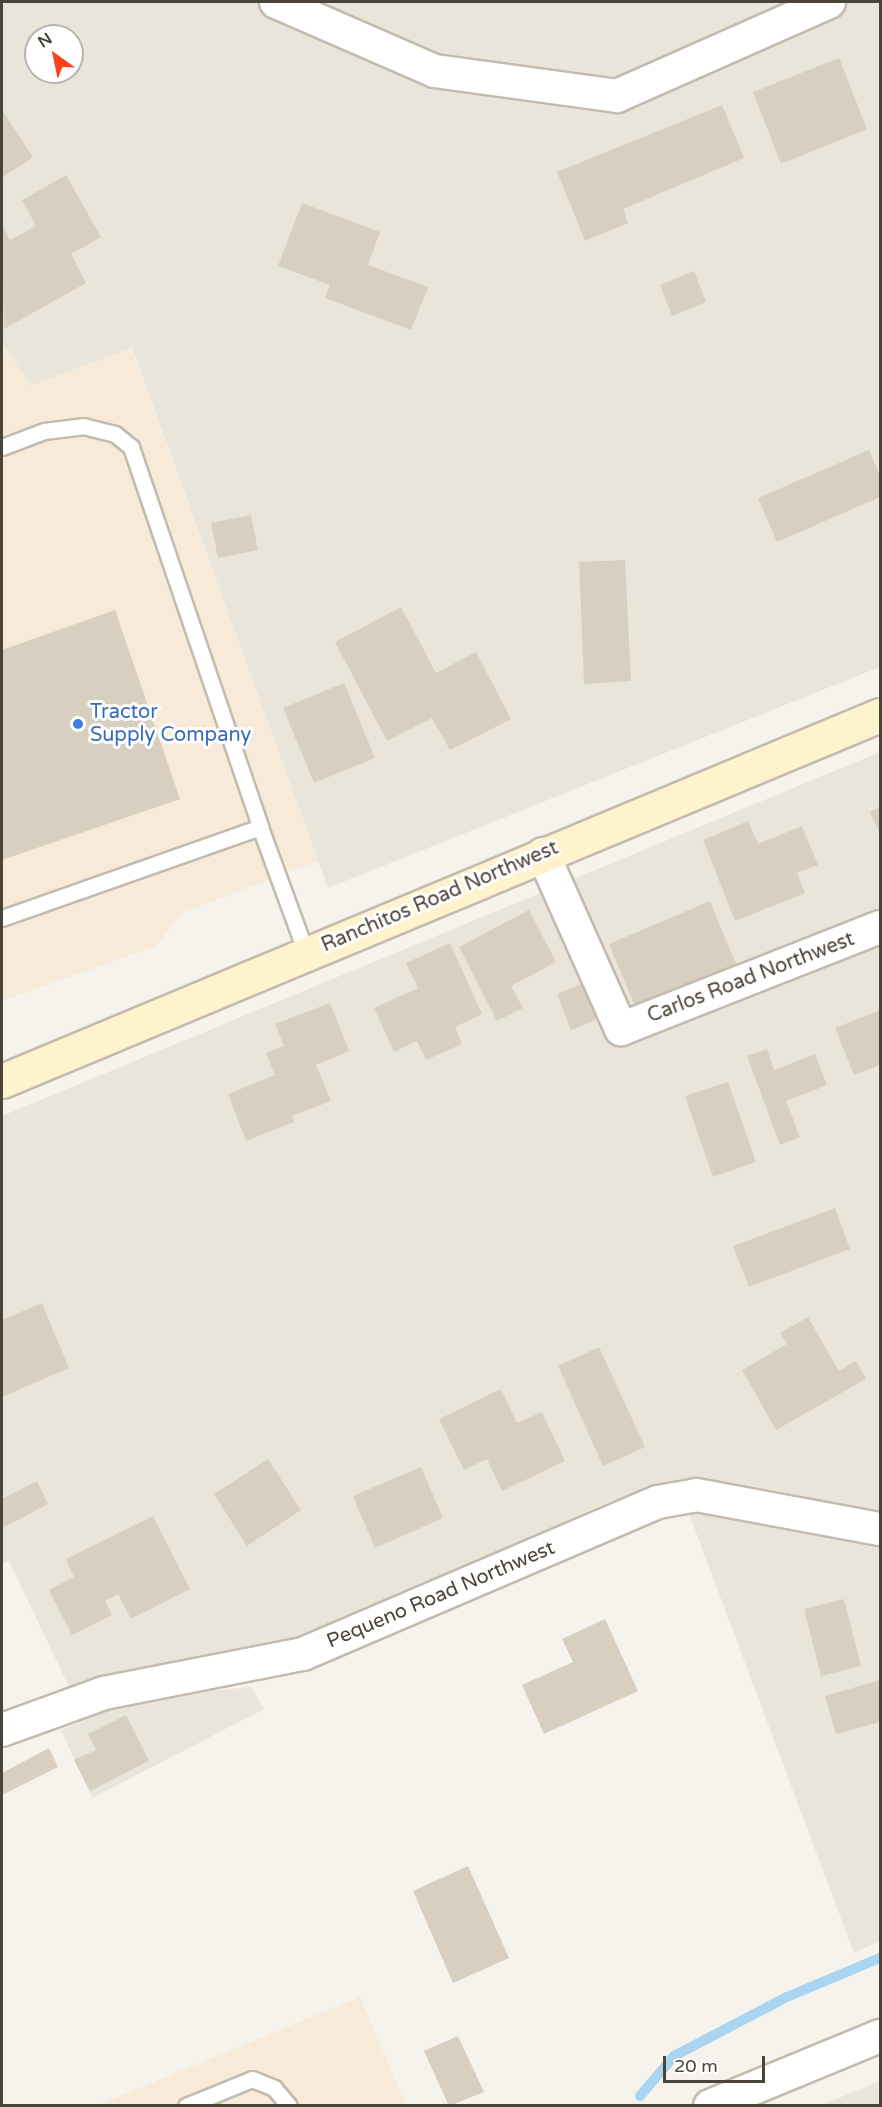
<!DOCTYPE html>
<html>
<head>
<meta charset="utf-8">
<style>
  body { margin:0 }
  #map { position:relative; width:882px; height:2107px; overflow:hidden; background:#f6f3ec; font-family:"Varela Round",sans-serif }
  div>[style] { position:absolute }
  .residential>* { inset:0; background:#eae5da }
  .commercial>* { inset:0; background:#f7ead8 }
  .stream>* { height:10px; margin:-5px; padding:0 5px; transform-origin:5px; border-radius:5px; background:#a9d4f2 }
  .building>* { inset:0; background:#d8cfc1 }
  .roads { filter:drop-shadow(2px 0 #c2bbae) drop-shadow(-2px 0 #c2bbae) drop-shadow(0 2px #c2bbae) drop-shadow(0 -2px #c2bbae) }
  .lane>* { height:15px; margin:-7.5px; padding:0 7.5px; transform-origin:7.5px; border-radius:7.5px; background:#fff }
  .street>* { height:32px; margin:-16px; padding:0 16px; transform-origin:16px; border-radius:16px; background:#fff }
  .secondary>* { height:33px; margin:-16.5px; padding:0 16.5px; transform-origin:16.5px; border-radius:16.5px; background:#fff3cd }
  .dots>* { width:16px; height:16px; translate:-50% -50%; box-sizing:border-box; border:3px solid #fff; border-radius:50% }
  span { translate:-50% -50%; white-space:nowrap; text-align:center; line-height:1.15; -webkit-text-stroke:6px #fff; paint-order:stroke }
  .shop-label { font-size:20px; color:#366cbe }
  .left { translate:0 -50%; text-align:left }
  .street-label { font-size:20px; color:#4b4439 }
  .frame { position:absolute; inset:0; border:3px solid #4b4439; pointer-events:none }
  .north { position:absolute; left:24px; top:24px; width:60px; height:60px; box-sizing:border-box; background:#fff; border:2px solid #b7b4b0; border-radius:50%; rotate:327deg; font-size:16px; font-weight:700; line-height:24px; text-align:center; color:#4b4439 }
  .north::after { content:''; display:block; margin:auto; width:21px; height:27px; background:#fc3f1d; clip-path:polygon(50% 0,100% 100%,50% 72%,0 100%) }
  .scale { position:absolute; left:663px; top:2056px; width:102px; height:27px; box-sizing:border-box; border:3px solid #4b4439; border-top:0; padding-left:8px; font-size:18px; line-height:21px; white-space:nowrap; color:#4b4439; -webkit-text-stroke:4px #fff; paint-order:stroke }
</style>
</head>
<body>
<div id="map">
  <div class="residential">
    <div style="clip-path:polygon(evenodd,2px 2px,880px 2px,880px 667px,328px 888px,132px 348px,30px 386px,2px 343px,2px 2px,36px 36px,72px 36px,72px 72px,36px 72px,36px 36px)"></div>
    <div style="clip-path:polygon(880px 752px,880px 1941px,854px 1953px,688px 1511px,612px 1500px,281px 1650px,158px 1665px,71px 1691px,9px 1561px,2px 1564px,2px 1116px)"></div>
    <div style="clip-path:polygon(251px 1687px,264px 1709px,92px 1798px,61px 1730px,108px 1711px,168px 1695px)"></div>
    <div style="clip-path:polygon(880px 2081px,880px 2105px,822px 2105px)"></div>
  </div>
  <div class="commercial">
    <div style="clip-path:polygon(2px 343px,31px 386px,131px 348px,318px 861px,182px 913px,156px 946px,2px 1001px)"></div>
    <div style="clip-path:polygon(360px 1997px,406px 2105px,96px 2106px)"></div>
  </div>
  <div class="stream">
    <div style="left:640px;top:2096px;width:52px;rotate:-49.6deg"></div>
    <div style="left:674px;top:2056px;width:127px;rotate:-27.6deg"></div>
    <div style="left:787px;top:1997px;width:101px;rotate:-22.8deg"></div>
  </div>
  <div class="building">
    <div style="clip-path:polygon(839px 58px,867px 129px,781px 164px,753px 92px)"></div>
    <div style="clip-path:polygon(722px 105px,744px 158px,623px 209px,628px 223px,585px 241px,557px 172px)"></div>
    <div style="clip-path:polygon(2px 110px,33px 157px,2px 178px)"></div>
    <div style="clip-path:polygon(66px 175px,101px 237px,71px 254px,86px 283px,4px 329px,2px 224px,10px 240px,36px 226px,22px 200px)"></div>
    <div style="clip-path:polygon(302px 203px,380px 232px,368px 265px,428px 287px,411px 330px,325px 298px,330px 285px,278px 266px)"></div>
    <div style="clip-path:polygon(694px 271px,706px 302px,672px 316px,660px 285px)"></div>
    <div style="clip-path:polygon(869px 450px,880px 476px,880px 497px,777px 542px,758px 498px)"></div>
    <div style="clip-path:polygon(251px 515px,258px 550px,218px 558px,211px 523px)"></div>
    <div style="clip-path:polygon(625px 560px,631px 681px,584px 684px,579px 562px)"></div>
    <div style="clip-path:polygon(401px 607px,436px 673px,476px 652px,511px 719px,450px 750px,432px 718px,387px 741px,335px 642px)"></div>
    <div style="clip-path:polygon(115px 610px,180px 799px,2px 860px,2px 650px)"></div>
    <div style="clip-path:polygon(344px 683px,375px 758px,314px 783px,283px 708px)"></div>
    <div style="clip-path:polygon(880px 807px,880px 834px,870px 812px)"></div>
    <div style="clip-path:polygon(748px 821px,758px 844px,802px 826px,818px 865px,797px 873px,805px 893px,735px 921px,703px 840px)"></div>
    <div style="clip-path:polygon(710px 901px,736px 964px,635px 1006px,609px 944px)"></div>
    <div style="clip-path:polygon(529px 910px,556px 962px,511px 986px,523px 1008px,497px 1021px,459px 947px)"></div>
    <div style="clip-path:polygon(450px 943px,482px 1014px,455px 1027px,462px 1044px,426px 1060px,417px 1041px,394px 1052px,374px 1008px,418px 988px,406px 963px)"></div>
    <div style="clip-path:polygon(589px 981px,603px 1017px,571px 1030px,557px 994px)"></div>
    <div style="clip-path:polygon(330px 1003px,349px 1051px,316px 1065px,331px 1101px,292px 1116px,294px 1122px,246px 1141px,228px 1094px,275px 1075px,266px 1053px,284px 1046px,275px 1024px)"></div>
    <div style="clip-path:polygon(880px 1010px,880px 1065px,854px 1075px,835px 1028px)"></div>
    <div style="clip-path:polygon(767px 1049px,774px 1070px,815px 1054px,827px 1085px,786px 1101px,800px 1137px,780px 1145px,747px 1056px)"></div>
    <div style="clip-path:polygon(728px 1082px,756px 1162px,713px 1177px,685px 1096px)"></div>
    <div style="clip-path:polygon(835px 1208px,850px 1249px,749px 1287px,733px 1246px)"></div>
    <div style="clip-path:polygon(42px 1303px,69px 1368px,2px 1397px,2px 1320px)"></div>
    <div style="clip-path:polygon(808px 1317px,839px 1371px,856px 1361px,866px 1379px,776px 1430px,742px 1370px,787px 1344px,780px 1333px)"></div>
    <div style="clip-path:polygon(599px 1347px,645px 1447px,603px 1466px,558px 1366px)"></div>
    <div style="clip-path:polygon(501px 1389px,517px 1423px,542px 1412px,565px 1461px,502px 1491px,487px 1459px,464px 1470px,439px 1419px)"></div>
    <div style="clip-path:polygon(268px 1459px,301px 1510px,247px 1546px,214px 1494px)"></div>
    <div style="clip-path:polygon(421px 1467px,443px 1518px,375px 1548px,353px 1496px)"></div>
    <div style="clip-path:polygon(37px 1481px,48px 1504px,2px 1528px,2px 1499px)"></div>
    <div style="clip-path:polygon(153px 1516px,190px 1589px,131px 1619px,118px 1594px,105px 1601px,112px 1615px,72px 1635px,49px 1590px,74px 1577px,66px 1559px)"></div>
    <div style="clip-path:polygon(844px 1599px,861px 1666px,821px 1676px,804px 1609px)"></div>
    <div style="clip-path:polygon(605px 1619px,638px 1691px,544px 1734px,522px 1685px,573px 1662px,562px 1639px)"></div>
    <div style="clip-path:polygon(880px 1680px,880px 1722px,836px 1734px,825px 1696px)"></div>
    <div style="clip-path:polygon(126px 1715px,149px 1761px,90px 1791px,74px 1760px,96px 1750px,88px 1734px)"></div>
    <div style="clip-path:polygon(49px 1748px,58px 1767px,2px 1795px,2px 1773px)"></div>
    <div style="clip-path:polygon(468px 1866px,509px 1958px,453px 1983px,413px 1891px)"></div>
    <div style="clip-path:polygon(458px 2036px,484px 2092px,449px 2106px,424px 2051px)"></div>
  </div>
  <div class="roads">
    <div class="lane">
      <div style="left:2px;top:447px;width:45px;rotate:-20.9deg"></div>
      <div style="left:44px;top:431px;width:39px;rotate:-7deg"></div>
      <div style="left:83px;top:426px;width:33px;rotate:14deg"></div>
      <div style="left:115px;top:434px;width:21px;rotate:39deg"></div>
      <div style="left:131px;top:447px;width:401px;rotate:71.2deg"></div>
      <div style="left:2px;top:918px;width:274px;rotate:-19.4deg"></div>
      <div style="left:260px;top:827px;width:134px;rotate:69.9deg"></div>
      <div style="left:186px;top:2106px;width:71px;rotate:-22.2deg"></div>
      <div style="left:252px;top:2079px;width:24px;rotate:22deg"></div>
      <div style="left:274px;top:2088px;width:23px;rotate:50deg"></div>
    </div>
    <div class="street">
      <div style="left:276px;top:2px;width:173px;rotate:23.5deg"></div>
      <div style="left:435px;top:71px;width:184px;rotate:7.8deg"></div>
      <div style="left:617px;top:96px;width:232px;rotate:-23.9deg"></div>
      <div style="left:543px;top:854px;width:192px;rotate:66deg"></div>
      <div style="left:621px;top:1029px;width:278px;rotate:-21.5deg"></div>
      <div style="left:2px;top:1730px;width:109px;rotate:-19.9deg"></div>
      <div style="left:104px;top:1693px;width:203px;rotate:-11.1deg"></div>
      <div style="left:303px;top:1654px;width:386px;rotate:-23.2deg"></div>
      <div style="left:658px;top:1502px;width:39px;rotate:-10deg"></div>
      <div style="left:696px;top:1495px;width:187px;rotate:10.5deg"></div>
      <div style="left:710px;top:2106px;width:184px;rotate:-22.4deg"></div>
    </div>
    <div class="secondary">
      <div style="left:2px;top:1081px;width:951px;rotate:-22.63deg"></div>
    </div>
  </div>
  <div class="dots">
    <div style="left:78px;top:724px;background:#3f7fe0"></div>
  </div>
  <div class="shop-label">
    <span class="left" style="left:90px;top:724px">Tractor<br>Supply Company</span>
  </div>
  <div class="street-label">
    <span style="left:440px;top:897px;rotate:-23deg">Ranchitos Road Northwest</span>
    <span style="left:751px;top:978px;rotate:-21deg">Carlos Road Northwest</span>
    <span style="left:441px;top:1595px;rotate:-23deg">Pequeno Road Northwest</span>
  </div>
  <div class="frame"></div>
  <div class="north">N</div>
  <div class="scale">20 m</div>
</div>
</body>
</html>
